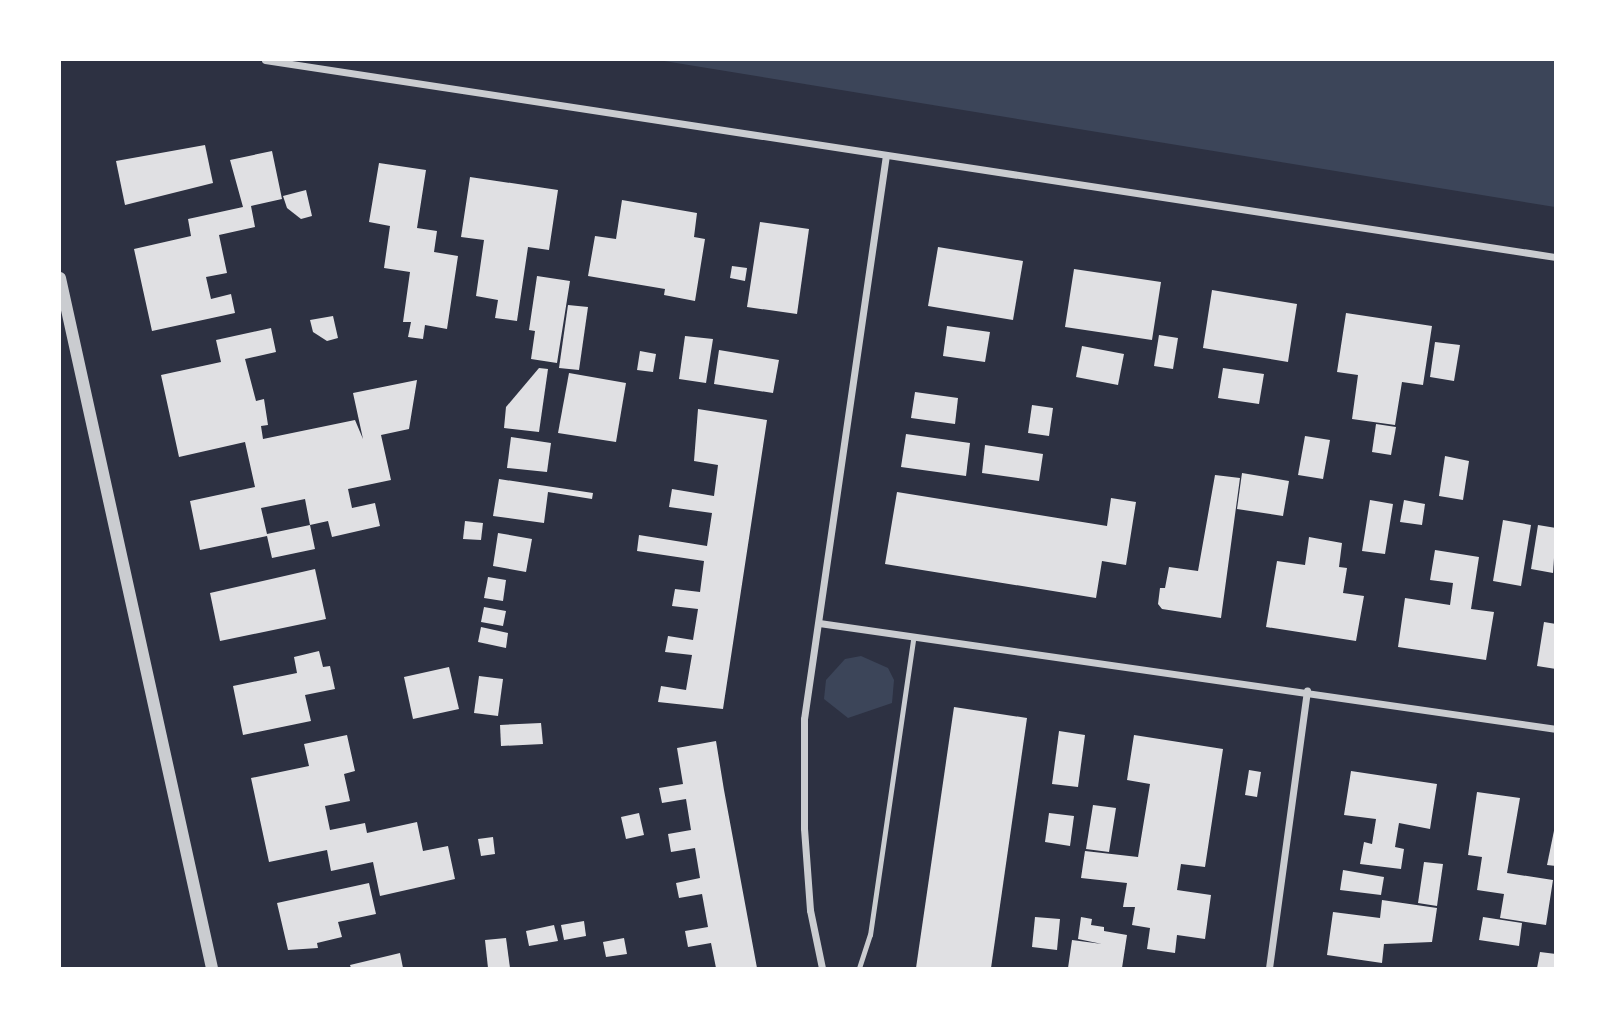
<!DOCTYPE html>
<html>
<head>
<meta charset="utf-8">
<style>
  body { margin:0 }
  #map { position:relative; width:1615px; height:1028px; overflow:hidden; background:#2d3142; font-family:Rubik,sans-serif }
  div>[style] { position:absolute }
  .green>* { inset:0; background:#3c4559 }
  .building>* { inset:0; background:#e0e0e3 }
  .service>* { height:5px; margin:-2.5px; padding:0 2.5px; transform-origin:2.5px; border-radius:2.5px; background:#caccd0 }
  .minor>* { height:7px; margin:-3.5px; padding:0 3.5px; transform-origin:3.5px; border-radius:3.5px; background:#caccd0 }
  .tertiary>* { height:12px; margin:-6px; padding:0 6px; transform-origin:6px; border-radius:6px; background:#caccd0 }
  span { translate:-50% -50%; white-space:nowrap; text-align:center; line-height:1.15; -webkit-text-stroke:5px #fff; paint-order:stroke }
  .frame { position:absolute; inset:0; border:61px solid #fff; pointer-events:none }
</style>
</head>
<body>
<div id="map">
  <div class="green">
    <div style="clip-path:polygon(658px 60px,1555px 60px,1555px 207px)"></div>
    <div style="clip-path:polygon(861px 656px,888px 668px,894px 680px,892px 703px,848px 718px,824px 699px,826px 680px,845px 659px)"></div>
  </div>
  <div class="building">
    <div style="clip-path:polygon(205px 145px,213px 183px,125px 205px,116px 161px)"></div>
    <div style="clip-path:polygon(272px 151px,282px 199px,251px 206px,255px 227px,219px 235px,227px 273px,206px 277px,211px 299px,231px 294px,235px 313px,152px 331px,134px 249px,191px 236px,188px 219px,243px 207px,230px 160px)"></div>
    <div style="clip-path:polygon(379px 163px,426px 170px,417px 228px,437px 231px,434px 252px,458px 256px,447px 329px,425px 325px,423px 339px,408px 337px,411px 322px,403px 322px,410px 272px,384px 268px,390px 226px,369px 222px)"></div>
    <div style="clip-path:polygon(470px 177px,558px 190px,549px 250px,528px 247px,517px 321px,495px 318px,498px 300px,476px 296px,484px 240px,461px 237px)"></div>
    <div style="clip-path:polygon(306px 190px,312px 216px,301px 219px,287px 208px,283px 196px)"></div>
    <div style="clip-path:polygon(622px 200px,697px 213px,694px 237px,705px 239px,695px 301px,664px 295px,665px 289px,588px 276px,595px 236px,616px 239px)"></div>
    <div style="clip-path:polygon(760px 222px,809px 229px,797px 314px,747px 307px)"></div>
    <div style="clip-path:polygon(938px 247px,1023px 261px,1013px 320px,928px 306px)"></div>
    <div style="clip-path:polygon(732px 266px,747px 268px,745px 281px,730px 278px)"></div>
    <div style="clip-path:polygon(1074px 269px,1161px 282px,1152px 340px,1065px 327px)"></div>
    <div style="clip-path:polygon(537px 276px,570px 281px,557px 363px,531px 359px,535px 331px,529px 330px)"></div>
    <div style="clip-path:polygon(1212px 290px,1297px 304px,1288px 362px,1203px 348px)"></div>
    <div style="clip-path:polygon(568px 305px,588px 307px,579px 370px,559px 368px)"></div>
    <div style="clip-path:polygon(1346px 313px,1432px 326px,1423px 385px,1402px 382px,1395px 425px,1352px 419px,1358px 375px,1337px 372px)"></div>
    <div style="clip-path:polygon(333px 316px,338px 338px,327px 341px,313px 332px,310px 320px)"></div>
    <div style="clip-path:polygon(947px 326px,990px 332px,985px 362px,943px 356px)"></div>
    <div style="clip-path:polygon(271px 328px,276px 352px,245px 359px,256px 401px,264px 399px,268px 425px,261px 426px,263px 439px,355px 420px,363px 439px,353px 393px,417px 380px,409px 429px,381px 435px,391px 480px,348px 489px,352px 508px,375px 503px,380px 526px,332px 537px,328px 521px,310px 525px,305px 499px,261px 508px,267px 534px,310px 525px,315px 549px,272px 558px,267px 536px,200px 550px,190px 501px,255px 487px,245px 442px,179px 457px,161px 375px,221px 362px,216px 340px)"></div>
    <div style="clip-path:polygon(1159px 335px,1178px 338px,1173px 369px,1154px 366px)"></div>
    <div style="clip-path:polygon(685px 336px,713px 339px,706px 383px,679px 379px)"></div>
    <div style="clip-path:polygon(1435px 342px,1460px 345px,1454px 381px,1430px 377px)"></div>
    <div style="clip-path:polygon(1082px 346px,1124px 354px,1118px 385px,1076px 377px)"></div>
    <div style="clip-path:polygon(719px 350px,779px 360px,773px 393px,714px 384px)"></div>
    <div style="clip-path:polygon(640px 351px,656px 354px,653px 372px,637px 370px)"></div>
    <div style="clip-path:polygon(539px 368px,548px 369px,539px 432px,504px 428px,506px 407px)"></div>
    <div style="clip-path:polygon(1223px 368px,1264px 374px,1259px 404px,1218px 398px)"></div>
    <div style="clip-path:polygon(569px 373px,626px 383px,616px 442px,558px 433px)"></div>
    <div style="clip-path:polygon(915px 392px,958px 398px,955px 424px,911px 418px)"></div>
    <div style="clip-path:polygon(1032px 405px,1053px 408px,1049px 436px,1028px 433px)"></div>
    <div style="clip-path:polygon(698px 409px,767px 420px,723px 709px,658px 702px,661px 686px,686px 690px,692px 655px,665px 652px,668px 636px,693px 640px,698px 609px,672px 606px,675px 589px,700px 592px,704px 561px,637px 551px,639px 535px,707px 546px,712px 513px,669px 507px,672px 489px,714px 496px,718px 465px,694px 461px)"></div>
    <div style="clip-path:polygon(1376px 424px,1396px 427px,1391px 455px,1372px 452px)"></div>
    <div style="clip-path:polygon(906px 434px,970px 443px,966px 476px,901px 467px)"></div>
    <div style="clip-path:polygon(1305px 436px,1330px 440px,1323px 479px,1298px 475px)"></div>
    <div style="clip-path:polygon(511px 437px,551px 443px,547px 472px,507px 468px)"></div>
    <div style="clip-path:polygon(985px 445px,1043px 454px,1039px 481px,982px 473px)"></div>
    <div style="clip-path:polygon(1445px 456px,1469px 461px,1463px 500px,1439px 496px)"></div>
    <div style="clip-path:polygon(1242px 473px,1289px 481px,1283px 516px,1237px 509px)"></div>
    <div style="clip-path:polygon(1215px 475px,1240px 478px,1221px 618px,1162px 609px,1158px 604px,1160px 588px,1165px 588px,1169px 567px,1198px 571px)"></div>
    <div style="clip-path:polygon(499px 479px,593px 493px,592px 499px,548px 492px,544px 523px,493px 516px)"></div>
    <div style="clip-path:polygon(897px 492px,1107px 526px,1111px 498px,1136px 502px,1126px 565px,1102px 561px,1096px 598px,885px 564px)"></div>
    <div style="clip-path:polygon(1370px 500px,1393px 504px,1385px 554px,1362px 551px)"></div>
    <div style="clip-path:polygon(1404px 500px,1425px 504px,1422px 525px,1400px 522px)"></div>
    <div style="clip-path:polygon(1503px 520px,1531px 525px,1521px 586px,1493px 581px)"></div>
    <div style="clip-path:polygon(465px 521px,483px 523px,481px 540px,463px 539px)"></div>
    <div style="clip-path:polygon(1538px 525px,1556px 528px,1553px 573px,1531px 569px)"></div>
    <div style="clip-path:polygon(498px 533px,532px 539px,526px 572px,493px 566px)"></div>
    <div style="clip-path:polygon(1309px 537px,1342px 543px,1339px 567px,1347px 568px,1343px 593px,1364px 596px,1356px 641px,1266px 627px,1277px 561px,1305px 565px)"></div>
    <div style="clip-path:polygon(1435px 550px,1479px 557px,1471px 609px,1494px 612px,1486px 660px,1398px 647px,1405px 598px,1450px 605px,1453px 583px,1430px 580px)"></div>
    <div style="clip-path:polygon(315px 569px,326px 619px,220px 641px,210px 593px)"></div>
    <div style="clip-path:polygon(488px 577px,506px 580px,503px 601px,484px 598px)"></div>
    <div style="clip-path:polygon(484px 607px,506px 611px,503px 626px,481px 622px)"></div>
    <div style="clip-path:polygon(1544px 622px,1556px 624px,1556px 669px,1537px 666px)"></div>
    <div style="clip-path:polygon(481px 627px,508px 633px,506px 648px,478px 642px)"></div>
    <div style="clip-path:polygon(319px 651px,323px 667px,330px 666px,335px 689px,305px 695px,311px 721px,243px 735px,233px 686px,297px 673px,294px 657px)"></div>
    <div style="clip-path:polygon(449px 667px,459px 709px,413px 719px,404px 677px)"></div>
    <div style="clip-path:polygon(479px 676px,503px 679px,498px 716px,474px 713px)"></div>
    <div style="clip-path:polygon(954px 707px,1027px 718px,991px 968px,916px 968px)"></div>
    <div style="clip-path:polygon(541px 723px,543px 744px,501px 746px,500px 725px)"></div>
    <div style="clip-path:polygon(1059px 731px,1085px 735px,1078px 787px,1052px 784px)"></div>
    <div style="clip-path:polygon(347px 735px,355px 771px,344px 774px,350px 801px,325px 806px,330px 830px,365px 823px,367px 833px,417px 822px,423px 851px,448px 846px,455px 879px,380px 896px,373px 862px,331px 871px,327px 850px,269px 862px,251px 778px,309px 766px,304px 744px)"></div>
    <div style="clip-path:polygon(1134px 735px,1223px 749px,1205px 867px,1181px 864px,1177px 890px,1211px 895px,1205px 939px,1177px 935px,1175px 953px,1147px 949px,1150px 928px,1132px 925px,1135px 907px,1123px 907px,1127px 883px,1081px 878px,1085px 851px,1138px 857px,1150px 784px,1127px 780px)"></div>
    <div style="clip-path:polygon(716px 741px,724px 790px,757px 968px,716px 968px,711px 943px,688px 947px,685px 931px,708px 927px,702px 894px,679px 898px,676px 883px,700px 878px,695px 848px,671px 852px,668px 834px,691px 830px,686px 799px,662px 803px,659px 788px,683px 784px,677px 748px)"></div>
    <div style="clip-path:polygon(1249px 770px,1261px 772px,1257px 797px,1245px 795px)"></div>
    <div style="clip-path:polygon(1351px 771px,1437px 784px,1430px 829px,1399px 823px,1395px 847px,1404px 849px,1401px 869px,1360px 864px,1364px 842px,1372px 844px,1376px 819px,1344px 815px)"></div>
    <div style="clip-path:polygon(1477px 792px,1520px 798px,1507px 873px,1553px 880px,1546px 925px,1500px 918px,1504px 894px,1477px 890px,1482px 857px,1468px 855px)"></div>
    <div style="clip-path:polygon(1093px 805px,1116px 808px,1109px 852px,1086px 849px)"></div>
    <div style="clip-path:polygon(639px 813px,644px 835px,626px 839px,621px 817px)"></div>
    <div style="clip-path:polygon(1049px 813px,1074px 816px,1070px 846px,1045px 842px)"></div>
    <div style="clip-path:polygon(1556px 821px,1556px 866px,1547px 865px)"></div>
    <div style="clip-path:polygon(493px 837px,495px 854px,481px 856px,478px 839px)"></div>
    <div style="clip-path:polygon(1424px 862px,1443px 864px,1437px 906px,1418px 903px)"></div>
    <div style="clip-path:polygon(1343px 870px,1384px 877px,1381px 895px,1340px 890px)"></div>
    <div style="clip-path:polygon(369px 883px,376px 914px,338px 922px,342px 937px,317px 943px,318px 948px,288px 950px,277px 903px)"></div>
    <div style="clip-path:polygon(1382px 900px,1437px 908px,1432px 942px,1384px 944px,1382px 963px,1327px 955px,1333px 912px,1380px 918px)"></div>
    <div style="clip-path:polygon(1035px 917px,1060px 919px,1057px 950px,1032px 947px)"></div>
    <div style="clip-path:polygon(1081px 917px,1092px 919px,1091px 925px,1104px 927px,1104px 931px,1127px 935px,1122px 968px,1068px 968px,1072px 940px,1102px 944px,1078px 939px)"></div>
    <div style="clip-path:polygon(1483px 917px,1522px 923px,1519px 946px,1479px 940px)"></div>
    <div style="clip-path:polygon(584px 921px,586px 936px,564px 940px,561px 925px)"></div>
    <div style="clip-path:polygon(554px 925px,558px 941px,529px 946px,526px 931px)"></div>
    <div style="clip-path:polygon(506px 938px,510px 968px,488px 968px,485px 940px)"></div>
    <div style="clip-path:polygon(624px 938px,627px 954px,606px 957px,603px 942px)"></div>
    <div style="clip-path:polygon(1540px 952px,1556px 954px,1556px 968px,1537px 968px)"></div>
    <div style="clip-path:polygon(400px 953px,403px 968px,351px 968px,350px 965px)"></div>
  </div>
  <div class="service">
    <div style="left:859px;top:968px;width:35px;rotate:-72deg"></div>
    <div style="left:870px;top:935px;width:298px;rotate:-81.7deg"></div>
  </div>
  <div class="minor">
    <div style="left:265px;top:60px;width:1306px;rotate:8.68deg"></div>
    <div style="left:819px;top:623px;width:745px;rotate:8.18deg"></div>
    <div style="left:822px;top:968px;width:59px;rotate:-101.7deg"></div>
    <div style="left:810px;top:910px;width:82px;rotate:-94.2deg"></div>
    <div style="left:804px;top:828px;width:109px;rotate:-90deg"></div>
    <div style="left:804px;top:719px;width:570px;rotate:-81.73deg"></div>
    <div style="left:1269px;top:968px;width:280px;rotate:-82.2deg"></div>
  </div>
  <div class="tertiary">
    <div style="left:60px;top:278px;width:707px;rotate:77.58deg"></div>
  </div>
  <div class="frame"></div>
</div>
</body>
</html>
